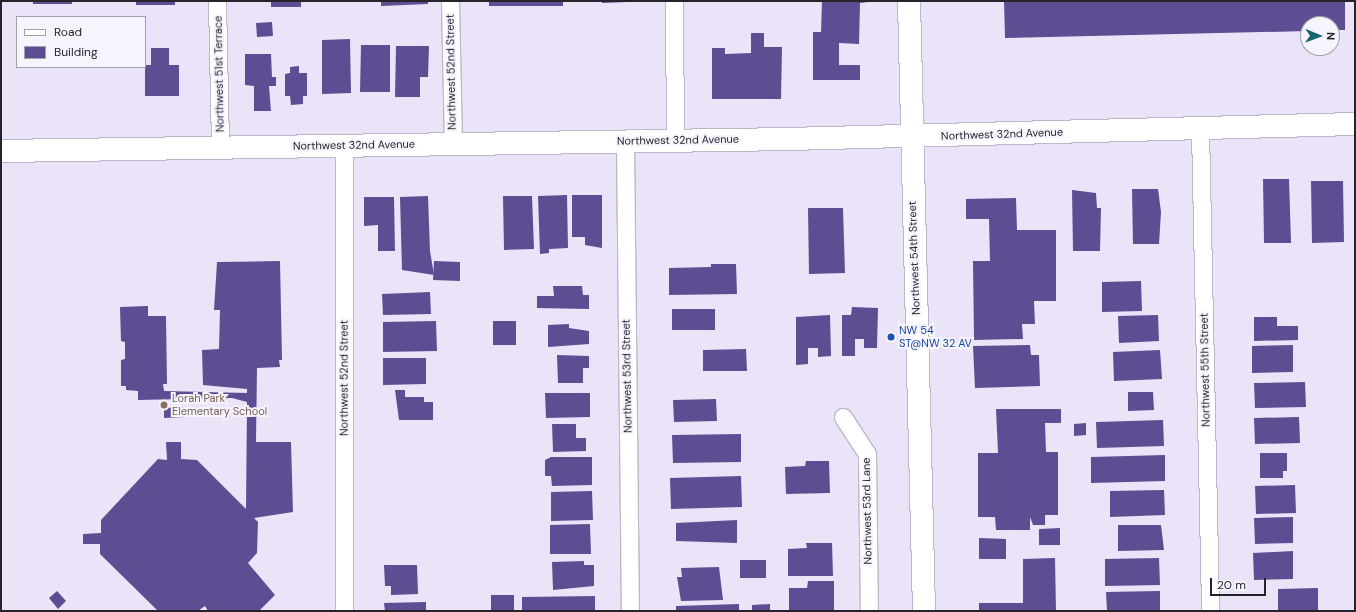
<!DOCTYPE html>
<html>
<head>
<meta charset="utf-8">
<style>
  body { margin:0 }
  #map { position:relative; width:1356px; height:612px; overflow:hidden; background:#ebe4f8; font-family:"DM Sans",sans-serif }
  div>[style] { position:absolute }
  .building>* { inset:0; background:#5e4d92 }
  .roads { filter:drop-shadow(1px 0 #beb7cb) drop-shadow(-1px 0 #beb7cb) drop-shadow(0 1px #beb7cb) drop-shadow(0 -1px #beb7cb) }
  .street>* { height:17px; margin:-8.5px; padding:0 8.5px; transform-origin:8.5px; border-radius:8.5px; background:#fff }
  .secondary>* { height:22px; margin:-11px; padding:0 11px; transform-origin:11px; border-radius:11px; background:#fff }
  .dots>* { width:11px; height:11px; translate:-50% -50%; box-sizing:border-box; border:2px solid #f6f4fc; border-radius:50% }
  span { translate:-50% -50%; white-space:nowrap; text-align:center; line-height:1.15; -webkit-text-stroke:4px #f6f4fc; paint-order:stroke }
  .street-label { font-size:11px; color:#26242b }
  .transit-label { font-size:11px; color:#164399 }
  .left { translate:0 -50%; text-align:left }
  .education-label { font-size:11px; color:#785e54 }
  .frame { position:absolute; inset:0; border:2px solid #26242b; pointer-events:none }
  .legend { position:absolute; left:16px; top:16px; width:130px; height:52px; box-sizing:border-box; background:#f6f4fc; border:1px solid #a3a1a8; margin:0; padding:5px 7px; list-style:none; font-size:12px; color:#26242b }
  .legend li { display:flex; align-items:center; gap:8px; height:20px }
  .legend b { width:20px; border:1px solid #a3a1a8 }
  .north { position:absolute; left:1300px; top:16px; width:40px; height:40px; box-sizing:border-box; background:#f6f4fc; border:1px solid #a3a1a8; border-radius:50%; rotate:91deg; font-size:11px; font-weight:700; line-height:16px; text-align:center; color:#26242b }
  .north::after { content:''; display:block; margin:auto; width:14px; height:18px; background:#17636e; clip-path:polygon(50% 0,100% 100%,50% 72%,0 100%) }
  .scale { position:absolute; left:1210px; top:578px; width:56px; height:18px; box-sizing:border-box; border:2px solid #26242b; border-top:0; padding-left:5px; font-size:12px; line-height:14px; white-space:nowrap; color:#26242b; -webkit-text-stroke:3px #f6f4fc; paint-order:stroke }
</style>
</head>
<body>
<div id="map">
  <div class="building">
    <div style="clip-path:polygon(33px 1px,72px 1px,72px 4px,33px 4px)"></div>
    <div style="clip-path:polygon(136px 1px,175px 1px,175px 5px,136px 5px)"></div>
    <div style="clip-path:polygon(271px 1px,301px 1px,301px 7px,271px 7px)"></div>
    <div style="clip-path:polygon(381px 1px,428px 1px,428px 4px,381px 6px)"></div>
    <div style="clip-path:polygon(489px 1px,563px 1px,563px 6px,489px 6px)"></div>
    <div style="clip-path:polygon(602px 1px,628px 1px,628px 2px,602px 3px)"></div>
    <div style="clip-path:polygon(822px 1px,876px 1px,860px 3px,859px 44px,839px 43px,839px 65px,860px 65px,860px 80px,813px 80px,813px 32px,821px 32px)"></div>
    <div style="clip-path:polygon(1004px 1px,1345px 1px,1345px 30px,1332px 30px,1332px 24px,1308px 24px,1308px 31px,1005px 38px)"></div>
    <div style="clip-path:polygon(272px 22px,273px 36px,257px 37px,256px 23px)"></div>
    <div style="clip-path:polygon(751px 33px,764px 33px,764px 47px,782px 47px,781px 99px,712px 99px,712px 48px,725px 48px,725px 54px,751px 53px)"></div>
    <div style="clip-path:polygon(350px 39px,351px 93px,322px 94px,322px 40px)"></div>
    <div style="clip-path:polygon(361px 45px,390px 45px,390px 92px,360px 92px)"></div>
    <div style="clip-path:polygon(396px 46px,429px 46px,428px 77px,420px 77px,420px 97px,395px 97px)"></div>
    <div style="clip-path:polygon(151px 48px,169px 48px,169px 65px,179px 65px,179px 96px,145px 96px,145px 65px,151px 65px)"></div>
    <div style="clip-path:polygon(245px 54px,271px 54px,272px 77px,276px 77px,276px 86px,269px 86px,271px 111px,254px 111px,254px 86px,245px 85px)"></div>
    <div style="clip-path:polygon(299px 66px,299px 73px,307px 73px,307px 96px,303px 96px,303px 104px,291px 105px,290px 96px,285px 96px,285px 74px,290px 73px,290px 67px)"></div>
    <div style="clip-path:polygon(1263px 179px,1289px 179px,1291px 243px,1264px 243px)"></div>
    <div style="clip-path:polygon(1311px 181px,1343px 181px,1344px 242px,1312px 243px)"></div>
    <div style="clip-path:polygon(1132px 189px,1158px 189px,1161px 212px,1159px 244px,1133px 244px)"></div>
    <div style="clip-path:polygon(1072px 190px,1096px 193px,1097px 208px,1101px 208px,1100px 251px,1073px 251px)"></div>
    <div style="clip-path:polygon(567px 195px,568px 248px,549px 249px,549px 253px,540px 254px,538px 196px)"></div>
    <div style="clip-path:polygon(572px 195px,602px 195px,602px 248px,585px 245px,585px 237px,572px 237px)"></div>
    <div style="clip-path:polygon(428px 196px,430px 251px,434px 275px,402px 270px,400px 197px)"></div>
    <div style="clip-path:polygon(503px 196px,532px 196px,534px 249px,504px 250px)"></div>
    <div style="clip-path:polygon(364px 197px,394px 197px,395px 251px,378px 251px,378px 225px,364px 226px)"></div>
    <div style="clip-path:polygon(1016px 198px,1017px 230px,1056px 230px,1056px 301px,1034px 301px,1035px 324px,1022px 324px,1023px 339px,974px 340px,973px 261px,990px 261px,989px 219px,966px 219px,966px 199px)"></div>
    <div style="clip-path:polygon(808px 208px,843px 208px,845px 273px,809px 274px)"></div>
    <div style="clip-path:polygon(280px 261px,282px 360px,279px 360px,280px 367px,257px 368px,256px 442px,291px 442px,293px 512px,254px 518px,258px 522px,257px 553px,248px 563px,275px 595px,259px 611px,208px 611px,205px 606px,198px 611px,158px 611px,100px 554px,100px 544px,83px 544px,83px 534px,101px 533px,101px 520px,158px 459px,167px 460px,166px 442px,181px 442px,181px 459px,197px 460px,246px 509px,247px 402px,232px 398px,138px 400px,138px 391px,126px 390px,126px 386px,121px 386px,121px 360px,125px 359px,125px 342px,121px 341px,120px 307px,148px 306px,148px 316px,166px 316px,167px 384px,163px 384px,164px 391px,247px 393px,247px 389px,203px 385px,202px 350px,219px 349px,220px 310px,214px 310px,217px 262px)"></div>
    <div style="clip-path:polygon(434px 261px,460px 262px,460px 281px,433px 280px)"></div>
    <div style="clip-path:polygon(711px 264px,736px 264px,737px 294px,669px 295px,669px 268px,711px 267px)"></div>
    <div style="clip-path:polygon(1141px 281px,1142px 311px,1102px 312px,1102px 282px)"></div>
    <div style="clip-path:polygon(553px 286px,582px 286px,583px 295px,589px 295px,589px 309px,537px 308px,537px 296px,554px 296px)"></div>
    <div style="clip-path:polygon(430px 292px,431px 314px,383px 315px,382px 294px)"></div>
    <div style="clip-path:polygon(852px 307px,878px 308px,877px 348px,864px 348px,864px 339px,855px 339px,855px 356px,842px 356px,842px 315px,851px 315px)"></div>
    <div style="clip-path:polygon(672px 309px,715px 309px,715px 330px,672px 330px)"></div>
    <div style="clip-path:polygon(830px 315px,831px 356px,818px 357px,818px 348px,808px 348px,808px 364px,796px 365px,796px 317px)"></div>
    <div style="clip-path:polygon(1158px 315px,1159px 341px,1119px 343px,1118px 316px)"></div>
    <div style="clip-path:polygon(1254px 317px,1277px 317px,1277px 326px,1298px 326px,1298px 340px,1254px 341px)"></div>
    <div style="clip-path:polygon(436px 321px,437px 351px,383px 352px,383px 322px)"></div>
    <div style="clip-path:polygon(493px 321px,516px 321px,516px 345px,493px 345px)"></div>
    <div style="clip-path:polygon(569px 324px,569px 328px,589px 331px,589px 344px,548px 347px,548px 325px)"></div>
    <div style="clip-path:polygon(1030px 345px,1031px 355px,1039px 355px,1040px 386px,975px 388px,973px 346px)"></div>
    <div style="clip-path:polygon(1293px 345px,1293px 372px,1252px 373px,1252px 346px)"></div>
    <div style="clip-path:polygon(746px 349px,747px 371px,703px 371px,703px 350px)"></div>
    <div style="clip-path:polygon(1160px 350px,1162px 379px,1114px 381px,1113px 352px)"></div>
    <div style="clip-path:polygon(557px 355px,589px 356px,589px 368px,583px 368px,583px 383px,558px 383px)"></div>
    <div style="clip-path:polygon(383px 358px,426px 358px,426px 384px,383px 385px)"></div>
    <div style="clip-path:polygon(1305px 382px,1306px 407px,1255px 408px,1254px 383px)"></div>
    <div style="clip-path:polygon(395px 390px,405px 390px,405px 397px,424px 397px,424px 402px,433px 402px,433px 420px,399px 420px)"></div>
    <div style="clip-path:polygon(1128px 392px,1153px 392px,1154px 410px,1128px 411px)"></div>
    <div style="clip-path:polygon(545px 393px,590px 393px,590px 417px,546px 418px)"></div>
    <div style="clip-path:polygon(716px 399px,717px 421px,674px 422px,673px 400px)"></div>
    <div style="clip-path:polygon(184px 407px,184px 417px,164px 418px,164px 408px)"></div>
    <div style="clip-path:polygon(996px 409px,1061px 409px,1061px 423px,1045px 423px,1046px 452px,1058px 452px,1058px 515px,1045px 515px,1045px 525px,1033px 525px,1030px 517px,1030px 530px,996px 530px,995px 517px,978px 517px,978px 453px,998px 453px)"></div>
    <div style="clip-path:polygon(1299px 417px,1300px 443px,1255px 444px,1254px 418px)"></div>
    <div style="clip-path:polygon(1163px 420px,1164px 446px,1097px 448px,1096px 422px)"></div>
    <div style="clip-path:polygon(1086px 423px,1086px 435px,1074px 436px,1074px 424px)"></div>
    <div style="clip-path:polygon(552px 424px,576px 424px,576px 438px,586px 438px,586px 451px,553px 452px)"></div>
    <div style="clip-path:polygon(741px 434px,741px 462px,673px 463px,672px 435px)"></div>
    <div style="clip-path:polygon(1260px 453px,1287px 453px,1287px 471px,1283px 471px,1283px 478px,1260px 478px)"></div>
    <div style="clip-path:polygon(1165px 455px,1165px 481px,1091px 483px,1091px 457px)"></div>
    <div style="clip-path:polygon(551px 457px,592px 457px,592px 485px,552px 486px,551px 476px,545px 476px,545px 460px)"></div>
    <div style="clip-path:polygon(806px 461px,829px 461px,830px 493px,786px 494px,785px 467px,805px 466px)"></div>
    <div style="clip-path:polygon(741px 476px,742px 507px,671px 509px,670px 478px)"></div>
    <div style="clip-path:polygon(1295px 485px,1296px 513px,1256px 514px,1255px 486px)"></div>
    <div style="clip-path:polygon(1164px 490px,1165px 515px,1110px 517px,1110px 491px)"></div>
    <div style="clip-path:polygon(592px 491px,593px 520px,551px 521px,551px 492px)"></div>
    <div style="clip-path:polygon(1293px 517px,1293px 543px,1255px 544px,1254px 518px)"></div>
    <div style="clip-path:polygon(737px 520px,737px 543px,676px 541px,676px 523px)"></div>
    <div style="clip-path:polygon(590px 524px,591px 554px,550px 554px,550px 525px)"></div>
    <div style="clip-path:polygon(1118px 525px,1161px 525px,1164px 550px,1118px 551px)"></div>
    <div style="clip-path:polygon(1060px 528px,1060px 545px,1039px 545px,1039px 529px)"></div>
    <div style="clip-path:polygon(979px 538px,1006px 539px,1006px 559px,979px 559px)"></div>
    <div style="clip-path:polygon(806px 543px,832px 543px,833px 576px,788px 576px,788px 549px,807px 548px)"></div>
    <div style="clip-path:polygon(1293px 551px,1293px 579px,1254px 580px,1253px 553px)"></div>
    <div style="clip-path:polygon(1055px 558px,1056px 611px,979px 611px,979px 603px,1023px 603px,1023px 559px)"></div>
    <div style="clip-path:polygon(1159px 558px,1160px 585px,1105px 586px,1105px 559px)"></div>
    <div style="clip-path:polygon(740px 560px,766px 560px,766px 578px,740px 578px)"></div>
    <div style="clip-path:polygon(584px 561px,584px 565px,594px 565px,594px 586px,553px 590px,552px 562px)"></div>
    <div style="clip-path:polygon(384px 565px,417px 565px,418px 594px,391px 595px,391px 586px,385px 586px)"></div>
    <div style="clip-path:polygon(719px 567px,723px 600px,681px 601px,677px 577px,682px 577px,681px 568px)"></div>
    <div style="clip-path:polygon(808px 581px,834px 581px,834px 611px,789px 611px,789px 588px,807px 588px)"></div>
    <div style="clip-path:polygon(1318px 588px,1318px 611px,1278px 611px,1278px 589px)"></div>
    <div style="clip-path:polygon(57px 591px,66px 601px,58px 609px,49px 598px)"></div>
    <div style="clip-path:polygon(1160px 591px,1160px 611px,1107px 611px,1106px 592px)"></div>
    <div style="clip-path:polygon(491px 595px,514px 595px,514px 611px,491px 611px)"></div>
    <div style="clip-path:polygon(595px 596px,595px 610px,522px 611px,522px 597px)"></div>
    <div style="clip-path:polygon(426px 602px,426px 611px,385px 611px,384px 603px)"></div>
    <div style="clip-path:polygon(739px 604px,739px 611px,676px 611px,676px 606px)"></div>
    <div style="clip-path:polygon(770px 604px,770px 611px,752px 611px,752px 605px)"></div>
  </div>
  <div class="roads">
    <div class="street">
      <div style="left:217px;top:1px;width:146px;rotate:88.8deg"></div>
      <div style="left:450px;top:1px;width:143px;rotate:88.8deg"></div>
      <div style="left:674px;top:1px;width:139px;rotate:89.6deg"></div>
      <div style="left:1200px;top:129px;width:482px;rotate:88.8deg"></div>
      <div style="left:625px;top:141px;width:470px;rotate:89.4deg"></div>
      <div style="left:344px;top:145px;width:466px;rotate:90deg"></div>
      <div style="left:843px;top:417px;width:44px;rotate:57deg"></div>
      <div style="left:867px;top:454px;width:157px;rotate:89.3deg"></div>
    </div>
    <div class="secondary">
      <div style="left:909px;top:1px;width:610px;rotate:88.59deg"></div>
      <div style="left:1px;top:151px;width:788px;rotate:-0.87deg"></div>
      <div style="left:789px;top:139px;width:566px;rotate:-1.52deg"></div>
    </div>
  </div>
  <div class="dots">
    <div style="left:891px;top:337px;background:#1a4fb4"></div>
    <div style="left:164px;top:405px;background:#8d6e63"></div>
  </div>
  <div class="street-label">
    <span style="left:451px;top:72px;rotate:-91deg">Northwest 52nd Street</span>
    <span style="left:219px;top:74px;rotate:-91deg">Northwest 51st Terrace</span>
    <span style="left:1002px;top:134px;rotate:-2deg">Northwest 32nd Avenue</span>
    <span style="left:678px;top:140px;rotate:-1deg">Northwest 32nd Avenue</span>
    <span style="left:354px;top:145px;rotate:-1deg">Northwest 32nd Avenue</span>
    <span style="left:914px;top:258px;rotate:-92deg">Northwest 54th Street</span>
    <span style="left:1205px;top:370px;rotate:-91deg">Northwest 55th Street</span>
    <span style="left:627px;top:376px;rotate:-91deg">Northwest 53rd Street</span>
    <span style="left:344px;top:378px;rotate:-90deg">Northwest 52nd Street</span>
    <span style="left:867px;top:511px;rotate:-91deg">Northwest 53rd Lane</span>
  </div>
  <div class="transit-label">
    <span class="left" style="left:899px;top:337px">NW 54<br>ST@NW 32 AV</span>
  </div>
  <div class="education-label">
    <span class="left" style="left:172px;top:405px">Lorah Park<br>Elementary School</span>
  </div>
  <div class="frame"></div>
  <ul class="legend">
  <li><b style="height:5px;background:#fff"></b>Road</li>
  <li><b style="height:11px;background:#5e4d92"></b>Building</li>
  </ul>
  <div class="north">N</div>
  <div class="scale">20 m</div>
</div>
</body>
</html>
